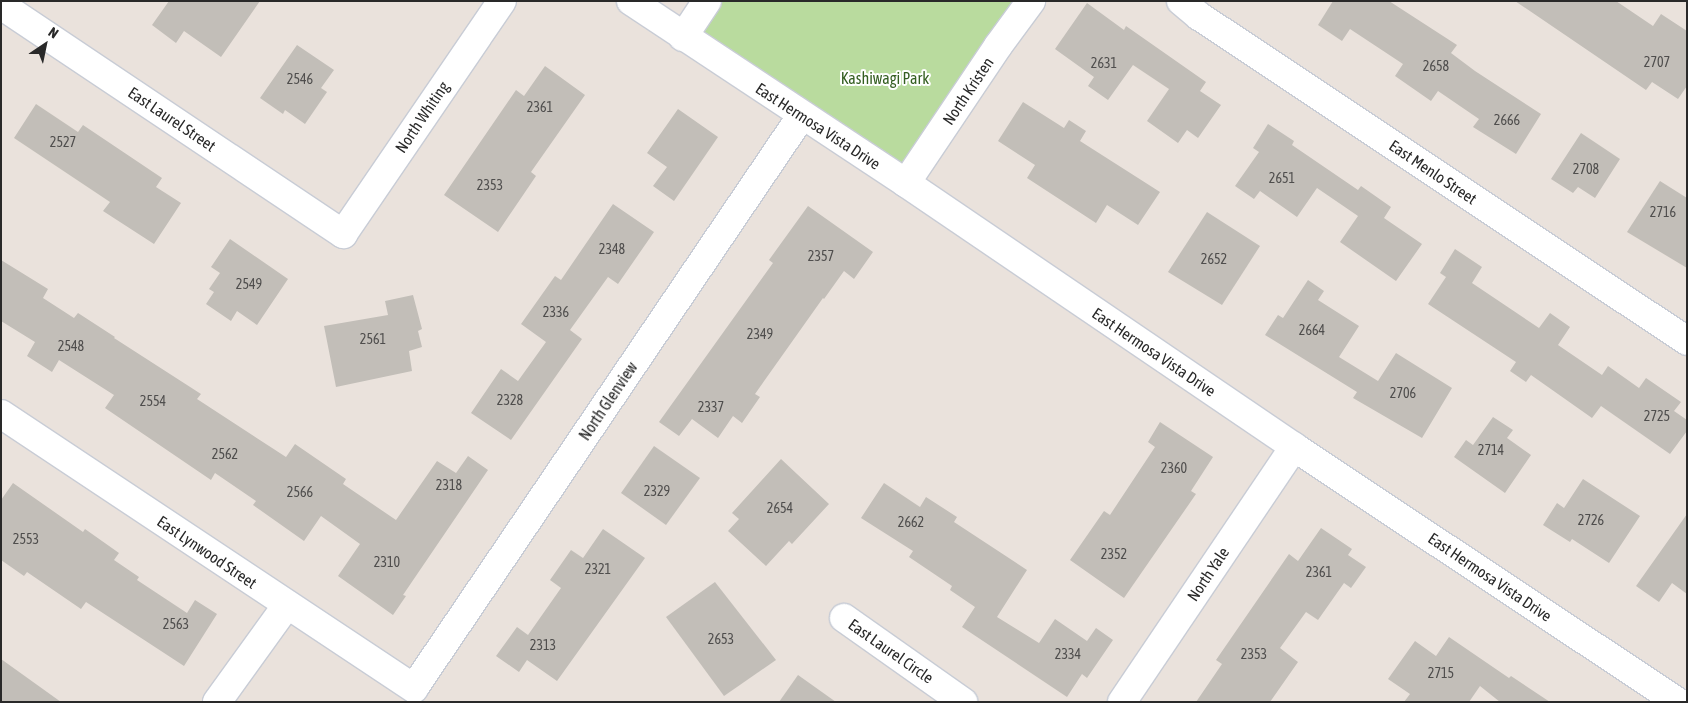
<!DOCTYPE html>
<html>
<head>
<meta charset="utf-8">
<style>
  body { margin:0 }
  #map { position:relative; width:1688px; height:703px; overflow:hidden; background:#eae2dc; font-family:"Asap Condensed",sans-serif }
  div>[style] { position:absolute }
  .green>* { inset:0; background:#b9db9e }
  .building>* { inset:0; background:#c2beb8 }
  .roads { filter:drop-shadow(1px 0 #c8ccd5) drop-shadow(-1px 0 #c8ccd5) drop-shadow(0 1px #c8ccd5) drop-shadow(0 -1px #c8ccd5) }
  .street>* { height:28px; margin:-14px; padding:0 14px; transform-origin:14px; border-radius:14px; background:#fff }
  .secondary>* { height:28px; margin:-14px; padding:0 14px; transform-origin:14px; border-radius:14px; background:#fff }
  span { translate:-50% -50%; white-space:nowrap; text-align:center; line-height:1.15; -webkit-text-stroke:4px #fff; paint-order:stroke }
  .number-label { font-size:14px; color:#4f4e4d }
  .number-label span { -webkit-text-stroke-width:0 }
  .park-label { font-size:16px; color:#345e21 }
  .street-label { font-size:16px; color:#292929 }
  .frame { position:absolute; inset:0; border:2px solid #292929; pointer-events:none }
  .north { position:absolute; left:20px; top:20px; width:50px; height:50px; -webkit-text-stroke:4px #fff; paint-order:stroke; rotate:34deg; font-size:14px; font-weight:700; line-height:20px; text-align:center; color:#292929 }
  .north::after { content:''; display:block; margin:auto; width:18px; height:22px; background:#292929; clip-path:polygon(50% 0,100% 100%,50% 72%,0 100%) }
</style>
</head>
<body>
<div id="map">
  <div class="green">
    <div style="clip-path:polygon(707px 1px,1031px 1px,906px 183px,683px 37px)"></div>
  </div>
  <div class="building">
    <div style="clip-path:polygon(169px 1px,260px 1px,221px 57px,184px 31px,176px 43px,152px 25px)"></div>
    <div style="clip-path:polygon(1333px 1px,1389px 1px,1457px 45px,1451px 53px,1475px 71px,1541px 114px,1516px 154px,1473px 127px,1479px 119px,1438px 91px,1431px 101px,1395px 76px,1403px 64px,1350px 29px,1342px 41px,1318px 25px)"></div>
    <div style="clip-path:polygon(1515px 1px,1616px 1px,1653px 26px,1661px 14px,1687px 31px,1687px 86px,1678px 99px,1652px 82px,1646px 90px)"></div>
    <div style="clip-path:polygon(1087px 3px,1124px 30px,1126px 26px,1206px 82px,1200px 91px,1221px 105px,1198px 138px,1187px 130px,1178px 143px,1147px 121px,1169px 89px,1133px 65px,1108px 100px,1088px 86px,1094px 77px,1055px 49px)"></div>
    <div style="clip-path:polygon(297px 45px,334px 70px,321px 88px,327px 92px,305px 124px,285px 110px,283px 114px,260px 98px)"></div>
    <div style="clip-path:polygon(545px 66px,585px 95px,531px 172px,536px 176px,498px 232px,444px 195px,516px 90px,524px 96px)"></div>
    <div style="clip-path:polygon(1023px 102px,1064px 128px,1069px 120px,1086px 131px,1080px 141px,1160px 192px,1138px 225px,1107px 205px,1096px 223px,1027px 178px,1035px 165px,998px 141px)"></div>
    <div style="clip-path:polygon(36px 104px,78px 132px,83px 125px,162px 178px,156px 187px,181px 203px,154px 244px,103px 211px,110px 202px,14px 138px)"></div>
    <div style="clip-path:polygon(678px 109px,718px 137px,674px 201px,653px 186px,667px 167px,647px 153px)"></div>
    <div style="clip-path:polygon(1268px 124px,1294px 141px,1292px 145px,1358px 190px,1361px 186px,1391px 207px,1384px 218px,1422px 244px,1396px 281px,1340px 242px,1358px 216px,1317px 188px,1297px 217px,1260px 191px,1254px 199px,1235px 186px,1259px 152px,1253px 148px)"></div>
    <div style="clip-path:polygon(1581px 133px,1620px 159px,1595px 198px,1578px 187px,1573px 193px,1551px 179px)"></div>
    <div style="clip-path:polygon(1660px 181px,1687px 198px,1687px 268px,1627px 232px)"></div>
    <div style="clip-path:polygon(613px 204px,654px 232px,618px 284px,608px 277px,570px 330px,582px 339px,511px 440px,471px 413px,501px 369px,518px 381px,546px 342px,521px 324px,555px 276px,561px 280px)"></div>
    <div style="clip-path:polygon(808px 206px,873px 252px,854px 279px,844px 271px,824px 299px,823px 298px,755px 394px,760px 397px,742px 423px,733px 416px,718px 438px,692px 419px,679px 436px,659px 422px,773px 263px,769px 260px)"></div>
    <div style="clip-path:polygon(1207px 212px,1260px 246px,1222px 305px,1168px 272px)"></div>
    <div style="clip-path:polygon(230px 239px,288px 279px,257px 325px,237px 311px,231px 321px,206px 304px,214px 292px,209px 289px,220px 273px,211px 267px)"></div>
    <div style="clip-path:polygon(1455px 249px,1482px 267px,1472px 283px,1539px 328px,1550px 313px,1570px 327px,1558px 345px,1602px 375px,1608px 366px,1639px 388px,1646px 378px,1681px 402px,1674px 411px,1687px 420px,1687px 431px,1670px 454px,1601px 406px,1592px 418px,1531px 375px,1526px 382px,1510px 371px,1516px 362px,1428px 304px,1446px 277px,1440px 273px)"></div>
    <div style="clip-path:polygon(1px 260px,48px 289px,43px 298px,74px 318px,78px 313px,115px 337px,114px 338px,201px 394px,197px 399px,286px 457px,295px 444px,346px 479px,343px 484px,396px 520px,437px 461px,456px 473px,468px 456px,488px 470px,403px 595px,406px 596px,393px 615px,338px 576px,360px 544px,321px 516px,304px 541px,253px 505px,256px 501px,215px 473px,211px 480px,105px 408px,114px 395px,59px 360px,52px 372px,27px 356px,35px 342px,1px 321px)"></div>
    <div style="clip-path:polygon(1308px 280px,1324px 291px,1318px 300px,1359px 326px,1339px 357px,1378px 381px,1396px 353px,1452px 388px,1422px 438px,1353px 398px,1357px 392px,1265px 335px,1278px 315px,1283px 318px)"></div>
    <div style="clip-path:polygon(413px 295px,422px 329px,418px 331px,422px 347px,409px 351px,412px 371px,336px 387px,324px 326px,388px 315px,385px 301px)"></div>
    <div style="clip-path:polygon(1493px 417px,1513px 430px,1507px 438px,1531px 455px,1505px 493px,1454px 457px,1466px 440px,1473px 445px)"></div>
    <div style="clip-path:polygon(1160px 422px,1213px 457px,1191px 491px,1196px 494px,1124px 598px,1070px 560px,1104px 511px,1110px 515px,1155px 447px,1148px 442px)"></div>
    <div style="clip-path:polygon(654px 446px,700px 478px,666px 525px,621px 493px)"></div>
    <div style="clip-path:polygon(781px 459px,829px 504px,792px 544px,789px 541px,766px 566px,728px 531px,739px 519px,732px 513px)"></div>
    <div style="clip-path:polygon(1583px 479px,1640px 516px,1609px 563px,1572px 539px,1570px 542px,1543px 525px,1557px 503px,1564px 508px)"></div>
    <div style="clip-path:polygon(13px 483px,83px 532px,85px 529px,119px 553px,114px 560px,139px 577px,137px 580px,187px 613px,195px 600px,217px 614px,184px 666px,86px 602px,81px 609px,27px 572px,24px 576px,1px 560px,1px 500px)"></div>
    <div style="clip-path:polygon(884px 483px,920px 507px,926px 497px,957px 517px,954px 522px,1027px 570px,997px 617px,1039px 643px,1055px 619px,1087px 641px,1096px 628px,1113px 640px,1087px 678px,1082px 674px,1067px 697px,962px 627px,975px 607px,950px 590px,952px 586px,909px 557px,913px 551px,861px 518px)"></div>
    <div style="clip-path:polygon(1687px 514px,1687px 594px,1672px 583px,1659px 602px,1636px 586px)"></div>
    <div style="clip-path:polygon(1321px 528px,1352px 549px,1348px 555px,1366px 567px,1351px 588px,1344px 583px,1318px 620px,1306px 612px,1280px 648px,1298px 662px,1270px 702px,1196px 702px,1222px 664px,1216px 660px,1289px 554px,1298px 561px)"></div>
    <div style="clip-path:polygon(603px 529px,645px 558px,557px 681px,527px 660px,519px 672px,496px 656px,517px 627px,528px 635px,561px 588px,550px 580px,571px 550px,583px 558px)"></div>
    <div style="clip-path:polygon(715px 582px,776px 660px,724px 696px,666px 617px)"></div>
    <div style="clip-path:polygon(1449px 637px,1509px 678px,1511px 676px,1550px 702px,1500px 702px,1480px 686px,1469px 702px,1404px 702px,1410px 694px,1388px 679px,1415px 641px,1436px 656px)"></div>
    <div style="clip-path:polygon(1px 659px,61px 702px,1px 702px)"></div>
    <div style="clip-path:polygon(798px 675px,836px 702px,779px 702px)"></div>
  </div>
  <div class="roads">
    <div class="street">
      <div style="left:1181px;top:1px;width:23px;rotate:40deg"></div>
      <div style="left:1199px;top:16px;width:586px;rotate:33.66deg"></div>
      <div style="left:1px;top:5px;width:412px;rotate:33.8deg"></div>
      <div style="left:343px;top:234px;width:282px;rotate:-55.7deg"></div>
      <div style="left:683px;top:37px;width:43px;rotate:-56.3deg"></div>
      <div style="left:906px;top:183px;width:165px;rotate:-56.1deg"></div>
      <div style="left:998px;top:46px;width:56px;rotate:-53.7deg"></div>
      <div style="left:1px;top:414px;width:496px;rotate:33.6deg"></div>
      <div style="left:414px;top:688px;width:692px;rotate:-55.9deg"></div>
      <div style="left:844px;top:618px;width:146px;rotate:35.2deg"></div>
      <div style="left:217px;top:702px;width:120px;rotate:-54.2deg"></div>
      <div style="left:1122px;top:702px;width:308px;rotate:-56deg"></div>
    </div>
    <div class="secondary">
      <div style="left:631px;top:1px;width:330px;rotate:33.5deg"></div>
      <div style="left:906px;top:183px;width:469px;rotate:34.2deg"></div>
      <div style="left:1294px;top:447px;width:461px;rotate:33.6deg"></div>
    </div>
  </div>
  <div class="number-label">
    <span style="left:1657px;top:62px">2707</span>
    <span style="left:1104px;top:63px">2631</span>
    <span style="left:1436px;top:66px">2658</span>
    <span style="left:300px;top:79px">2546</span>
    <span style="left:540px;top:107px">2361</span>
    <span style="left:1507px;top:120px">2666</span>
    <span style="left:63px;top:142px">2527</span>
    <span style="left:1586px;top:169px">2708</span>
    <span style="left:1282px;top:178px">2651</span>
    <span style="left:490px;top:185px">2353</span>
    <span style="left:1663px;top:212px">2716</span>
    <span style="left:612px;top:249px">2348</span>
    <span style="left:821px;top:256px">2357</span>
    <span style="left:1214px;top:259px">2652</span>
    <span style="left:249px;top:284px">2549</span>
    <span style="left:556px;top:312px">2336</span>
    <span style="left:1312px;top:330px">2664</span>
    <span style="left:760px;top:334px">2349</span>
    <span style="left:373px;top:339px">2561</span>
    <span style="left:71px;top:346px">2548</span>
    <span style="left:1403px;top:393px">2706</span>
    <span style="left:510px;top:400px">2328</span>
    <span style="left:153px;top:401px">2554</span>
    <span style="left:711px;top:407px">2337</span>
    <span style="left:1657px;top:416px">2725</span>
    <span style="left:1491px;top:450px">2714</span>
    <span style="left:225px;top:454px">2562</span>
    <span style="left:1174px;top:468px">2360</span>
    <span style="left:449px;top:485px">2318</span>
    <span style="left:657px;top:491px">2329</span>
    <span style="left:300px;top:492px">2566</span>
    <span style="left:780px;top:508px">2654</span>
    <span style="left:1591px;top:520px">2726</span>
    <span style="left:911px;top:522px">2662</span>
    <span style="left:26px;top:539px">2553</span>
    <span style="left:1114px;top:554px">2352</span>
    <span style="left:387px;top:562px">2310</span>
    <span style="left:598px;top:569px">2321</span>
    <span style="left:1319px;top:572px">2361</span>
    <span style="left:176px;top:624px">2563</span>
    <span style="left:721px;top:639px">2653</span>
    <span style="left:543px;top:645px">2313</span>
    <span style="left:1068px;top:654px">2334</span>
    <span style="left:1254px;top:654px">2353</span>
    <span style="left:1441px;top:673px">2715</span>
  </div>
  <div class="park-label">
    <span style="left:885px;top:78px">Kashiwagi Park</span>
  </div>
  <div class="street-label">
    <span style="left:968px;top:91px;rotate:-56deg">North Kristen</span>
    <span style="left:422px;top:117px;rotate:-56deg">North Whiting</span>
    <span style="left:172px;top:119px;rotate:34deg">East Laurel Street</span>
    <span style="left:818px;top:126px;rotate:33deg">East Hermosa Vista Drive</span>
    <span style="left:1433px;top:172px;rotate:34deg">East Menlo Street</span>
    <span style="left:1154px;top:352px;rotate:34deg">East Hermosa Vista Drive</span>
    <span style="left:608px;top:401px;rotate:-56deg">North Glenview</span>
    <span style="left:207px;top:552px;rotate:34deg">East Lynwood Street</span>
    <span style="left:1208px;top:574px;rotate:-56deg">North Yale</span>
    <span style="left:1490px;top:577px;rotate:34deg">East Hermosa Vista Drive</span>
    <span style="left:891px;top:651px;rotate:35deg">East Laurel Circle</span>
  </div>
  <div class="frame"></div>
  <div class="north">N</div>
</div>
</body>
</html>
